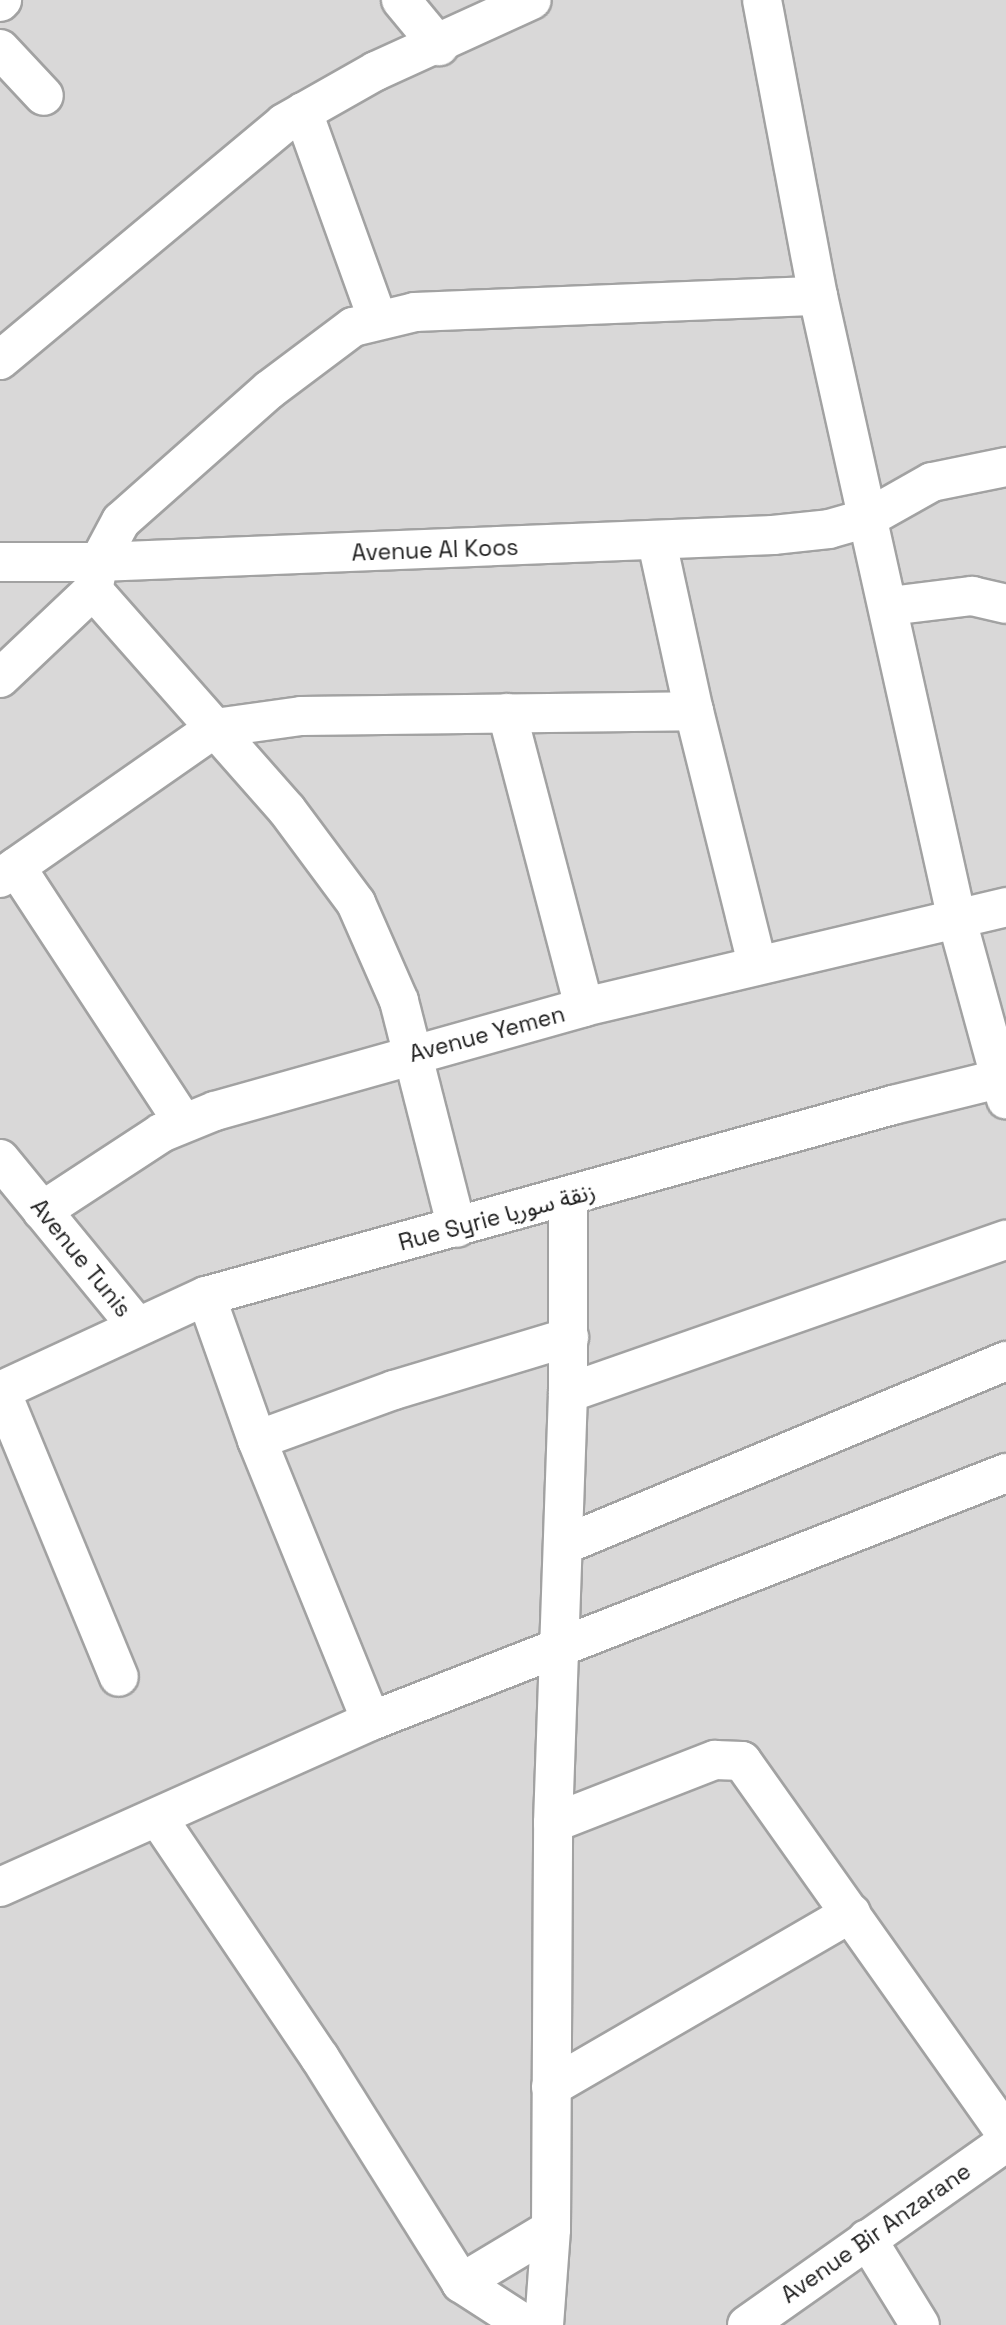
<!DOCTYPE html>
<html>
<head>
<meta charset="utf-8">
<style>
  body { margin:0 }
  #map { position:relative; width:1006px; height:2325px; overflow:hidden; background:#ede7e0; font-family:"Space Grotesk","Noto Sans Arabic",sans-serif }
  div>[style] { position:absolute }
  .residential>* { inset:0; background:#d9d8d8 }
  .roads { filter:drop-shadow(2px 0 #a2a2a2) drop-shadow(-2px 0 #a2a2a2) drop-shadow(0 2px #a2a2a2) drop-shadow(0 -2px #a2a2a2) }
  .minor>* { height:38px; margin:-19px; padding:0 19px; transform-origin:19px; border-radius:19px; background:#fff }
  span { translate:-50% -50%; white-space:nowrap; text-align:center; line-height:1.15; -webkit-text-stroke:7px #fff; paint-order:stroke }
  .street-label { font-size:23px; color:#1b1b1b }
</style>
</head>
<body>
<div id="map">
  <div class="residential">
    <div style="clip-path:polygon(0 0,1006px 0,1006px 2325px,0 2325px)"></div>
  </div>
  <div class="roads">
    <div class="minor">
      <div style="left:401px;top:0;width:60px;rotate:50.4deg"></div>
      <div style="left:762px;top:0;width:301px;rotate:79.3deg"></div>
      <div style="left:818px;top:296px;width:639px;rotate:77.44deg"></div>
      <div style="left:957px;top:920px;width:186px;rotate:74.7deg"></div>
      <div style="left:0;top:2px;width:3px;rotate:-45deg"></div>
      <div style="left:0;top:49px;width:64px;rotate:46.9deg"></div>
      <div style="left:303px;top:112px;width:219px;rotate:70.2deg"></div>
      <div style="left:0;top:360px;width:370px;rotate:-39.8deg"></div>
      <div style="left:284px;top:123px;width:106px;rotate:-29.5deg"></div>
      <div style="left:376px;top:71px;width:171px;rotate:-24.5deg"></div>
      <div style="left:657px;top:542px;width:173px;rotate:77.7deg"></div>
      <div style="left:0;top:562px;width:99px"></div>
      <div style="left:99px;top:562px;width:675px;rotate:-2.29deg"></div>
      <div style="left:773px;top:535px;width:56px;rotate:-6.1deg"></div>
      <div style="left:829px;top:529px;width:41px;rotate:-15.8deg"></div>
      <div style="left:868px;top:518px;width:73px;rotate:-29.4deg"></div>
      <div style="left:932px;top:482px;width:76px;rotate:-11.5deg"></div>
      <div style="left:93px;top:590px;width:293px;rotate:48.6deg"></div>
      <div style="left:287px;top:810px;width:116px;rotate:53.4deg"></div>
      <div style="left:356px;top:903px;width:107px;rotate:66.3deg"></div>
      <div style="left:399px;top:1001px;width:234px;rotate:75.7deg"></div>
      <div style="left:890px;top:606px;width:83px;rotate:-7deg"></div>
      <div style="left:972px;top:596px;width:35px;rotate:13deg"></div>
      <div style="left:0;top:678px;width:128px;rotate:-43.4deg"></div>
      <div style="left:93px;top:590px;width:29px;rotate:-78deg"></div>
      <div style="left:99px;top:562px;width:47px;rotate:-61.8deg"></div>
      <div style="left:121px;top:521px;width:198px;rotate:-41.5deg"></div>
      <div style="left:269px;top:390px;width:105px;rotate:-36.9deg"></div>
      <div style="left:353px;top:327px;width:64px;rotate:-13.6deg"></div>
      <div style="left:415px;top:312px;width:403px;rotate:-2.3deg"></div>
      <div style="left:507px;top:713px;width:304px;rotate:75.3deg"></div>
      <div style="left:16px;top:867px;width:305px;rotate:56.8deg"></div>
      <div style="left:0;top:878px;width:262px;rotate:-34.9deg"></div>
      <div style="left:215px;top:728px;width:87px;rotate:-7.9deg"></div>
      <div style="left:301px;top:716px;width:393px;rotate:-0.7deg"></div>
      <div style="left:694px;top:711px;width:260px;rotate:76deg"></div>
      <div style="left:0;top:1159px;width:215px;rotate:50.7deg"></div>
      <div style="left:42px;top:1211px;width:142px;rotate:-33.2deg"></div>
      <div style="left:161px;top:1133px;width:58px;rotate:-22.2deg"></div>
      <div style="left:215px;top:1111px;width:383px;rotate:-15.7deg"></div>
      <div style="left:584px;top:1007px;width:434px;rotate:-13.3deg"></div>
      <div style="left:206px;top:1296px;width:153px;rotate:70.5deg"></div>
      <div style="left:257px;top:1440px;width:303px;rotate:67.9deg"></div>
      <div style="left:0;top:1391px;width:227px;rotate:-24.8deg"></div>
      <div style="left:206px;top:1296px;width:713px;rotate:-15.54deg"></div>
      <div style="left:893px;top:1105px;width:116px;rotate:-13.9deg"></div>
      <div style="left:1px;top:1391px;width:309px;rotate:67.6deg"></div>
      <div style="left:568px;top:1393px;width:464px;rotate:-19.3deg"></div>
      <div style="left:257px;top:1440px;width:146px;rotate:-20.1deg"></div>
      <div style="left:394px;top:1390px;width:183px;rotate:-16.8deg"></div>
      <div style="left:564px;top:1545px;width:479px;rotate:-22.6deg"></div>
      <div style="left:158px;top:1818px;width:290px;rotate:56deg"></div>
      <div style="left:320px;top:2058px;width:266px;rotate:57.9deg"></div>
      <div style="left:461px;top:2283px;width:77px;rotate:32.9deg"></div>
      <div style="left:553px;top:1823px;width:174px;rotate:-21.3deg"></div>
      <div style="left:715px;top:1760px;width:27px;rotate:2deg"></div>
      <div style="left:742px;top:1761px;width:457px;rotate:54.7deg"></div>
      <div style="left:0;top:1887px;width:406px;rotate:-24.1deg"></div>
      <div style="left:371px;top:1721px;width:682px;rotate:-21.33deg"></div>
      <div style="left:551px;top:2087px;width:347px;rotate:-30.1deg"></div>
      <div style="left:867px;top:2239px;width:101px;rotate:58.4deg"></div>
      <div style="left:461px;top:2283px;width:105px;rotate:-31deg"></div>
      <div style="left:544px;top:2325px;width:96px;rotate:-85.8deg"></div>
      <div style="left:551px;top:2229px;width:406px;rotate:-89.7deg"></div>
      <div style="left:553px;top:1823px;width:430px;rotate:-88deg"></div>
      <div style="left:568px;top:1393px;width:195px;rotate:-90deg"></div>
      <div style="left:747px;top:2325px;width:317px;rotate:-35.2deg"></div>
    </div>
  </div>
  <div class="street-label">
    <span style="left:435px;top:550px;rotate:-2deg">Avenue Al Koos</span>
    <span style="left:487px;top:1034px;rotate:-15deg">Avenue Yemen</span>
    <span style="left:497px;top:1217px;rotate:-15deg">Rue Syrie زنقة سوريا</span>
    <span style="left:81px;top:1258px;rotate:51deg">Avenue Tunis</span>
    <span style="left:876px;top:2233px;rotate:-35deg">Avenue Bir Anzarane</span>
  </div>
</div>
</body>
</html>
